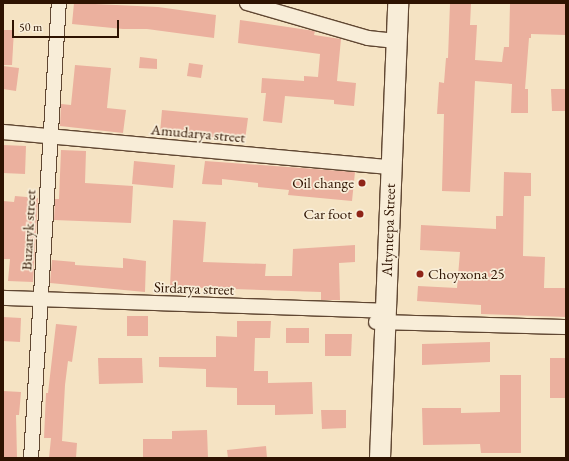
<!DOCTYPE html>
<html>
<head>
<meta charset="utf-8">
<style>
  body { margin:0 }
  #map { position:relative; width:569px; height:461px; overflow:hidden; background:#f5e3c3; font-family:"EB Garamond",serif }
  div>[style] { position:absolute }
  .building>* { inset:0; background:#ebb09e }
  .roads { filter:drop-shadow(1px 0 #604732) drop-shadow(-1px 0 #604732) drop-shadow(0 1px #604732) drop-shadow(0 -1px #604732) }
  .minor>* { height:14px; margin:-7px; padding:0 7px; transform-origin:7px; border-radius:7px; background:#f8edd8 }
  .secondary>* { height:20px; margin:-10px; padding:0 10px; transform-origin:10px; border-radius:10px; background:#f8edd8 }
  .dots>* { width:11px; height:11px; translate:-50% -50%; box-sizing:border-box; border:2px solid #f8edd8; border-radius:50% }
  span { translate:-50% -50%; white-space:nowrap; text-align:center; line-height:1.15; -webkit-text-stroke:3.5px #f8edd8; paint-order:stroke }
  .street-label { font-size:15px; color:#2e1301 }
  .poi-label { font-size:15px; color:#2e1301 }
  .right { translate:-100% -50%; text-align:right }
  .left { translate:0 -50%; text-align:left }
  .frame { position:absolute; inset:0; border:4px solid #2e1301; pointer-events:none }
  .scale { position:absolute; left:12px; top:20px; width:107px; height:18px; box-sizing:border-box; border:2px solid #2e1301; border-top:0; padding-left:5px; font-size:12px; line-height:14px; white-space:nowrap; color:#2e1301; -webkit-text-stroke:3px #f8edd8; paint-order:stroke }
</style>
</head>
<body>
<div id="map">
  <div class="building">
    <div style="clip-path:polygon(74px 3px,158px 7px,216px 15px,214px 38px,147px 29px,123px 29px,72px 24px)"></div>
    <div style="clip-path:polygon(450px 3px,471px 4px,470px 25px,477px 25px,475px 60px,502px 62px,504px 47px,509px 47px,510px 3px,566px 3px,566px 35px,531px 34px,531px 38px,529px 38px,525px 89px,528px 89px,528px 113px,511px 113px,512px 84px,475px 81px,470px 192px,442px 191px,444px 114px,437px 114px,439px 82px,444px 83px,446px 58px,448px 58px)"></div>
    <div style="clip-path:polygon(240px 20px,308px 30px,315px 31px,314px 35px,341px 39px,337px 81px,356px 83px,354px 106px,334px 104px,334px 100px,285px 96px,282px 123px,263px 121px,266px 93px,261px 93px,262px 78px,304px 81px,304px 76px,318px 77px,320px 54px,238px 43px)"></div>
    <div style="clip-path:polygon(3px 30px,14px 30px,12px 65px,3px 65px)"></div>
    <div style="clip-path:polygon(140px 57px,157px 59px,157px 69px,139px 68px)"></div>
    <div style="clip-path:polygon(189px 63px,203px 65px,201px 78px,187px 76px)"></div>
    <div style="clip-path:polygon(75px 65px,111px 68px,107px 108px,126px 110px,123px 133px,60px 126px,61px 104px,71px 105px)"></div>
    <div style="clip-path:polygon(3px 66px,19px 68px,16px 91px,3px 89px)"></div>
    <div style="clip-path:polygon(551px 89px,566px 89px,566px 111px,552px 111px)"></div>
    <div style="clip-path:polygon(162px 110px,248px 118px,245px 140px,160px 133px)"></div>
    <div style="clip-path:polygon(3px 145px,26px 146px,25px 174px,3px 173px)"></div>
    <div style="clip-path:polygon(61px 150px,86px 151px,85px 183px,133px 186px,131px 223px,54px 220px,55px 199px,59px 199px)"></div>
    <div style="clip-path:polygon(134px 161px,175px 165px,173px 188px,132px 184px)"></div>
    <div style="clip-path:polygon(205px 161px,355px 172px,352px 201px,288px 195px,289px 190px,258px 187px,258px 183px,222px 179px,222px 185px,202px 184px)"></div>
    <div style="clip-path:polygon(504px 172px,531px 173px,531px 196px,524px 196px,523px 256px,545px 257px,544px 288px,566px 288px,566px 317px,481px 314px,481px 305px,417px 301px,418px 286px,457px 288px,460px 252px,420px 250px,421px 225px,496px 229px,496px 216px,503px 216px)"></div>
    <div style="clip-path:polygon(15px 196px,38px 198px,33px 282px,8px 281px,10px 259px,3px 259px,3px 201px,14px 202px)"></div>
    <div style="clip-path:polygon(173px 220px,206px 222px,203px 262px,266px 264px,265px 276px,292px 276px,293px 249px,355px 245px,355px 262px,339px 263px,340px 300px,321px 300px,321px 292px,170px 287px)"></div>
    <div style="clip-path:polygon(123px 258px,146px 261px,145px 292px,50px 283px,52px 260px,75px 262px,75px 265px,123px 268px)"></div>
    <div style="clip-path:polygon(127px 316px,148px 316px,148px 336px,127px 336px)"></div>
    <div style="clip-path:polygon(3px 317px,21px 318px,20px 342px,3px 341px)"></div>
    <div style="clip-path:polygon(237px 321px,271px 321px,270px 338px,255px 338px,254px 371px,268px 371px,268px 383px,312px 382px,313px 414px,275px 415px,275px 405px,237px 405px,237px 388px,206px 387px,206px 369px,159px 367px,159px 357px,216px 357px,216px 336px,237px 337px)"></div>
    <div style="clip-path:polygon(56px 324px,77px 326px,72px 362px,68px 361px,65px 385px,62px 441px,77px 443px,76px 458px,49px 458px,51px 438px,44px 438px,46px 393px,48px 393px)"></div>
    <div style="clip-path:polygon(286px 328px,309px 328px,309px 343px,286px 343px)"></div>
    <div style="clip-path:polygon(325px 334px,352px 334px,351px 356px,325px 356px)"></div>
    <div style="clip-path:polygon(490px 342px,490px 362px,422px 365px,422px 344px)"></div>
    <div style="clip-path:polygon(98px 358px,142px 358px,143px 383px,99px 384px)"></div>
    <div style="clip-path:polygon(550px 358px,566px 358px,566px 398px,550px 398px)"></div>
    <div style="clip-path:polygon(500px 375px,521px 375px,521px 453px,481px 453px,480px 444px,423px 445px,422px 408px,461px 408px,461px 413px,500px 412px)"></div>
    <div style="clip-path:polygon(3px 391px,21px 392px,19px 415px,16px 415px,17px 458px,3px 458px)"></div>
    <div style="clip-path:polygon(321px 410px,346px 410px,346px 428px,322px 429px)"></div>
    <div style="clip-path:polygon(207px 430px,208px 458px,143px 458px,143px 439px,172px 439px,172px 431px)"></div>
    <div style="clip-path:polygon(266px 446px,267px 458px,228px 458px,227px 450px)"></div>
  </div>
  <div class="roads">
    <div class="minor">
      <div style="left:247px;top:3px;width:126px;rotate:16.1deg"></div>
      <div style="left:368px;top:38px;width:28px;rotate:6deg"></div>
      <div style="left:3px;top:132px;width:389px;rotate:5.2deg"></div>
      <div style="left:3px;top:298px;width:382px;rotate:1.9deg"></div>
      <div style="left:376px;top:322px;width:190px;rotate:1.5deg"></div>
      <div style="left:31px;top:458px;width:456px;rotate:-86.5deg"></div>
    </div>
    <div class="secondary">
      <div style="left:380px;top:458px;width:455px;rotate:-87.7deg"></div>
    </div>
  </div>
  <div class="dots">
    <div style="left:362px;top:183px;background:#8f2418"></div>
    <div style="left:360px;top:214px;background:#8f2418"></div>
    <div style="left:420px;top:274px;background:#8f2418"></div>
  </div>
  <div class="street-label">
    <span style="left:198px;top:133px;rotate:5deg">Amudarya street</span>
    <span style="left:28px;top:230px;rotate:-87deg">Buzaryk street</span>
    <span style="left:388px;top:230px;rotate:-88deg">Altyntepa Street</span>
    <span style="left:194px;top:288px;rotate:2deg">Sirdarya street</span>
  </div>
  <div class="poi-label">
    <span class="right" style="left:354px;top:183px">Oil change</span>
    <span class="right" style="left:352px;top:214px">Car foot</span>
    <span class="left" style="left:428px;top:274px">Choyxona 25</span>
  </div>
  <div class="frame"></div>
  <div class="scale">50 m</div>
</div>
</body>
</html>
